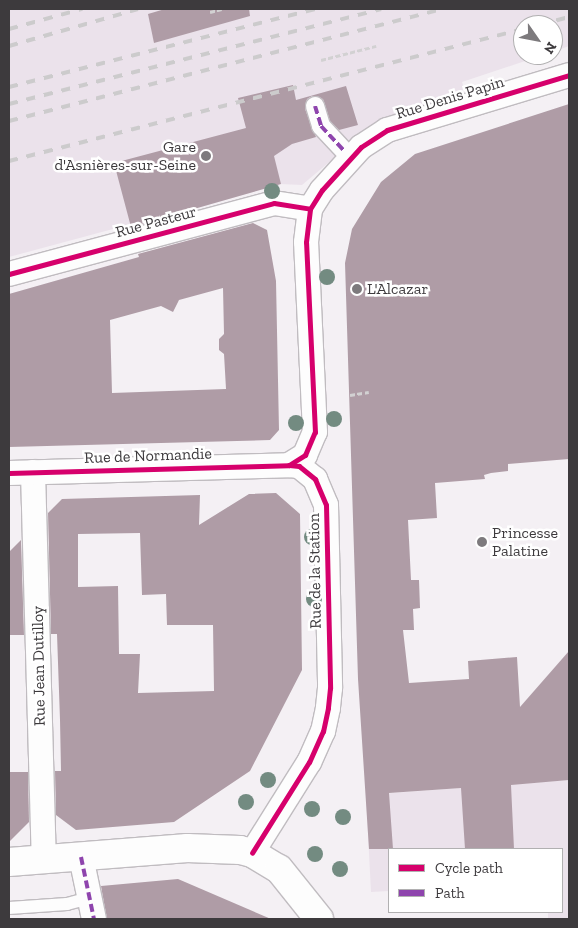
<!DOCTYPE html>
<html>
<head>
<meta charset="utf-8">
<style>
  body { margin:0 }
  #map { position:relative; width:578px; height:928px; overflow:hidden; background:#f4f0f4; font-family:"Zilla Slab",serif }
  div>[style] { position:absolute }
  .built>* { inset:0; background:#ebe2eb }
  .building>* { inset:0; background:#af9ca6 }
  .path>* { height:3px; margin-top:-1.5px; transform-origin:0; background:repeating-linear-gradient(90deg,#d2d1d2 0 5px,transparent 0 7.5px) }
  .roads { filter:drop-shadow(1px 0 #c0bcc0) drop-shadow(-1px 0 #c0bcc0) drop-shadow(0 1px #c0bcc0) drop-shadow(0 -1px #c0bcc0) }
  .service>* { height:12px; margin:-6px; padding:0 6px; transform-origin:6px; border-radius:6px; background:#fdfdfd }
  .pedestrian>* { height:18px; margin:-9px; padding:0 9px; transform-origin:9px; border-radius:9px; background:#fdfdfd }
  .minor>* { height:24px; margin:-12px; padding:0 12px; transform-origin:12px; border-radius:12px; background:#fdfdfd }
  .secondary>* { height:28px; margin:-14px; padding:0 14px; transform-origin:14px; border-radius:14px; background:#fdfdfd }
  .rail>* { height:4px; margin-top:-2px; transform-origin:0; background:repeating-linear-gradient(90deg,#cccbcc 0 9px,transparent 0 18px) }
  .quiet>* { height:4px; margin-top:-2px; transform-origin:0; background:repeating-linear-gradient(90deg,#8e44ad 0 8px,transparent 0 12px) }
  .cycleway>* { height:5px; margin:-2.5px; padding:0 2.5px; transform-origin:2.5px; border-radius:2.5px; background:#d6006c }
  .trees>* { width:16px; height:16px; margin:-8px; border-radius:50%; background:#738b81 }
  .dots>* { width:14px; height:14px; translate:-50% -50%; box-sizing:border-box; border:2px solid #fff; border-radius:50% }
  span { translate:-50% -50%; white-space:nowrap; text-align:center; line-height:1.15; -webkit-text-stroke:5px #fff; paint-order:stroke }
  .street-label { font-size:16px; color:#3d3a3d }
  .poi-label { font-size:16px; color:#3d3a3d }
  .right { translate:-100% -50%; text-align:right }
  .left { translate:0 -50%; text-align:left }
  .frame { position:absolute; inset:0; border:10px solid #3d3a3d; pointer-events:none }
  .legend { position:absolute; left:388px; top:848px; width:175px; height:65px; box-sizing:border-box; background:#fff; border:1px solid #b1b0b1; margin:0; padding:6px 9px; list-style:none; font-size:15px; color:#3d3a3d }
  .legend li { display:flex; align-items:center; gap:10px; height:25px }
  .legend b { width:25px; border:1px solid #b1b0b1 }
  .north { position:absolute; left:513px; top:15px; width:50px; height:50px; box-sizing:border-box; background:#fff; border:1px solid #b1b0b1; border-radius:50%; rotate:123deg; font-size:14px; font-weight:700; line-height:20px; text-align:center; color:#3d3a3d }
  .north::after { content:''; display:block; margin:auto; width:18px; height:22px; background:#7d7a7d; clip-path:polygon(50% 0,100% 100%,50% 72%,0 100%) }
</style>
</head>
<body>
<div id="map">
  <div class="built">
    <div style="clip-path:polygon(9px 9px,569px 9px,569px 46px,553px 52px,553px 25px,523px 25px,523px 55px,543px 55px,462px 82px,469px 103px,359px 137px,302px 185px,280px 184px,9px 257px)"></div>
    <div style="clip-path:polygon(569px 780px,569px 919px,548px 919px,548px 912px,562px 912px,562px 849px,389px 849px,389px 891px,371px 892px,366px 795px)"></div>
  </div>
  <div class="building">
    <div style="clip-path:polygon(165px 9px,249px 9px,250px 16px,154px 43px,148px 14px)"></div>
    <div style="clip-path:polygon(293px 85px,296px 100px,346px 86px,358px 125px,339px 130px,330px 121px,323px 99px,312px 96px,307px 99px,305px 109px,316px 137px,292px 144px,274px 156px,281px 184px,131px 227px,114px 163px,246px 128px,238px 98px)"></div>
    <div style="clip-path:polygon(569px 104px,569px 459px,508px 464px,508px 471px,491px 473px,484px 475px,485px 479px,435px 483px,437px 518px,408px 520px,411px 580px,419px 580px,420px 608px,413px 609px,414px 630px,403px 630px,409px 683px,469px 679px,468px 661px,517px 657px,520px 707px,569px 651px,569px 780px,511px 785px,514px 849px,465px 849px,461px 788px,389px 793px,393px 849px,369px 849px,358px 679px,345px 263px,352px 229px,381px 182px,415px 154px)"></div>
    <div style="clip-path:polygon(evenodd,253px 223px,267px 230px,276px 281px,279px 430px,270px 440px,9px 447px,9px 294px,139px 257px,138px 254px,253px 223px,223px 288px,224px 334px,219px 339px,219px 350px,224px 354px,226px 389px,112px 393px,110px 320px,161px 306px,173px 312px,179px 300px,223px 288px)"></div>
    <div style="clip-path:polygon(evenodd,276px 493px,300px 514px,302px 670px,250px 771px,174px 822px,76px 830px,56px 815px,55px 771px,61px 771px,60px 720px,57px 634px,51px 634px,48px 513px,62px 499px,200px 495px,199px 525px,249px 494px,276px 493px,140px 533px,142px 595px,166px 594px,167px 625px,213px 625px,214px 691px,138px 693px,140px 654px,119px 654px,118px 586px,78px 587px,78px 534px,140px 533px)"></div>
    <div style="clip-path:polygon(21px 540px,24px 635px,9px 635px,9px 552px)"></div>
    <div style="clip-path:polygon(9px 772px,28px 772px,29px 822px,9px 842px)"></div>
    <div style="clip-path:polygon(178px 879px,271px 919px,107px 919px,101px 886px)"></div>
  </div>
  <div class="path">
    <div style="left:210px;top:12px;width:12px;rotate:-14deg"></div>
    <div style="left:321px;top:60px;width:57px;rotate:-14.3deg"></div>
    <div style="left:350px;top:395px;width:19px;rotate:-9deg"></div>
  </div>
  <div class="roads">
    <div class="service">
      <div style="left:9px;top:908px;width:58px;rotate:-3.9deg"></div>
      <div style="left:67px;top:904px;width:24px;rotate:-15deg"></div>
    </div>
    <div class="pedestrian">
      <div style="left:315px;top:106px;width:21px;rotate:73deg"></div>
      <div style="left:321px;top:126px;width:33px;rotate:47deg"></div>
    </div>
    <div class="minor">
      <div style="left:9px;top:274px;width:274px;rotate:-15deg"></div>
      <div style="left:274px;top:203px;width:36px;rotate:9deg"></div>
      <div style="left:289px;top:465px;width:19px;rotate:-32deg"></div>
      <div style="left:305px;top:455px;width:25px;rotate:-67deg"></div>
      <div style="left:315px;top:432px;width:190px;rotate:-92.7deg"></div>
      <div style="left:306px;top:242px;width:33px;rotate:-83deg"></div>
      <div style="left:310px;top:209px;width:22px;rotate:-58deg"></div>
      <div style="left:322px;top:190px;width:58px;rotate:-47.8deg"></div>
      <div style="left:361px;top:147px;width:31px;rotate:-33deg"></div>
      <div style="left:387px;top:130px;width:190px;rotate:-16.8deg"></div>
      <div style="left:33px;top:472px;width:387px;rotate:88.4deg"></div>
      <div style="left:9px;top:473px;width:280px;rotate:-1.6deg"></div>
      <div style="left:289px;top:465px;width:10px;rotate:6deg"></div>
      <div style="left:299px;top:466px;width:21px;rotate:39deg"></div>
      <div style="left:315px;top:479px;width:28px;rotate:67deg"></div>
      <div style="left:326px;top:505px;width:183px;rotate:88.7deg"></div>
      <div style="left:330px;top:688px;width:20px;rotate:96deg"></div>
      <div style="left:328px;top:708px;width:24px;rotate:102deg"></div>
      <div style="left:323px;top:731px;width:34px;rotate:114deg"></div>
      <div style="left:309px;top:762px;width:107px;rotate:122.1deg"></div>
      <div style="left:81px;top:857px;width:63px;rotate:78.2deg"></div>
    </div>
    <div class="secondary">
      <div style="left:9px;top:862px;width:179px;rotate:-4.5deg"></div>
      <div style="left:187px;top:848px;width:53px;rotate:2.2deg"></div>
      <div style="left:240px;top:850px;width:12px;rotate:14deg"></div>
      <div style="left:252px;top:853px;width:31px;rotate:31deg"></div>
      <div style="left:279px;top:869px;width:64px;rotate:51.3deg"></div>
    </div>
  </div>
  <div class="rail">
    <div style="left:539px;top:25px;width:31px;rotate:-15deg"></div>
    <div style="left:9px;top:29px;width:76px;rotate:-15.3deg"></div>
    <div style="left:9px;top:46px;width:134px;rotate:-16deg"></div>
    <div style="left:9px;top:87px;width:317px;rotate:-14.3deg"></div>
    <div style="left:9px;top:104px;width:384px;rotate:-14.3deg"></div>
    <div style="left:9px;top:121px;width:446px;rotate:-14.5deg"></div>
    <div style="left:9px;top:161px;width:531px;rotate:-14.4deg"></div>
  </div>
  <div class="quiet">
    <div style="left:315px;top:106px;width:21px;rotate:73deg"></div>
    <div style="left:321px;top:126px;width:33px;rotate:47deg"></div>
    <div style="left:81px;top:857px;width:63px;rotate:78.2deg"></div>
  </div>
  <div class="cycleway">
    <div style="left:9px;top:274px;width:274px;rotate:-15deg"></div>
    <div style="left:274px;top:203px;width:36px;rotate:9deg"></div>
    <div style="left:289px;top:465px;width:19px;rotate:-32deg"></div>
    <div style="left:305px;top:455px;width:25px;rotate:-67deg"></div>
    <div style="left:315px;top:432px;width:190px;rotate:-92.7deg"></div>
    <div style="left:306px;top:242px;width:33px;rotate:-83deg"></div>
    <div style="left:310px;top:209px;width:22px;rotate:-58deg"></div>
    <div style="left:322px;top:190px;width:58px;rotate:-47.8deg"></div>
    <div style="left:361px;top:147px;width:31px;rotate:-33deg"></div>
    <div style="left:387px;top:130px;width:190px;rotate:-16.8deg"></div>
    <div style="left:9px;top:473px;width:280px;rotate:-1.6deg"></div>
    <div style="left:289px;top:465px;width:10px;rotate:6deg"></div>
    <div style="left:299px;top:466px;width:21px;rotate:39deg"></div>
    <div style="left:315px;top:479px;width:28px;rotate:67deg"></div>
    <div style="left:326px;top:505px;width:183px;rotate:88.7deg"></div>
    <div style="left:330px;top:688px;width:20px;rotate:96deg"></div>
    <div style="left:328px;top:708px;width:24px;rotate:102deg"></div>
    <div style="left:323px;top:731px;width:34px;rotate:114deg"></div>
    <div style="left:309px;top:762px;width:107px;rotate:122.1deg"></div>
  </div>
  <div class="trees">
    <div style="left:272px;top:191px"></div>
    <div style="left:327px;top:277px"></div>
    <div style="left:334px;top:419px"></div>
    <div style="left:296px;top:423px"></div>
    <div style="left:312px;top:537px"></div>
    <div style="left:314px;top:599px"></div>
    <div style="left:268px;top:780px"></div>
    <div style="left:246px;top:802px"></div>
    <div style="left:312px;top:809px"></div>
    <div style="left:343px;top:817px"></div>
    <div style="left:315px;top:854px"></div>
    <div style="left:340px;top:869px"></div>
  </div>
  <div class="dots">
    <div style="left:206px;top:156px;background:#7d7a7d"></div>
    <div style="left:357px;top:289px;background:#7d7a7d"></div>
    <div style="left:482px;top:542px;background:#7d7a7d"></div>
  </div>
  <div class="street-label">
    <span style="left:450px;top:98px;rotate:-17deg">Rue Denis Papin</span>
    <span style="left:156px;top:222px;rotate:-15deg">Rue Pasteur</span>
    <span style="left:148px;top:456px;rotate:-2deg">Rue de Normandie</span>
    <span style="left:315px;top:571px;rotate:-91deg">Rue de la Station</span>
    <span style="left:39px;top:666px;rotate:-91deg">Rue Jean Dutilloy</span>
  </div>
  <div class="poi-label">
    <span class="right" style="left:196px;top:156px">Gare<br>d'Asnières-sur-Seine</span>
    <span class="left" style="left:367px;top:289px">L'Alcazar</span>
    <span class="left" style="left:492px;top:542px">Princesse<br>Palatine</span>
  </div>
  <div class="frame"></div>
  <ul class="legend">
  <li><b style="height:6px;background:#d6006c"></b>Cycle path</li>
  <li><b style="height:6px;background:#8e44ad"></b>Path</li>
  </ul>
  <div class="north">N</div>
</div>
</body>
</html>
